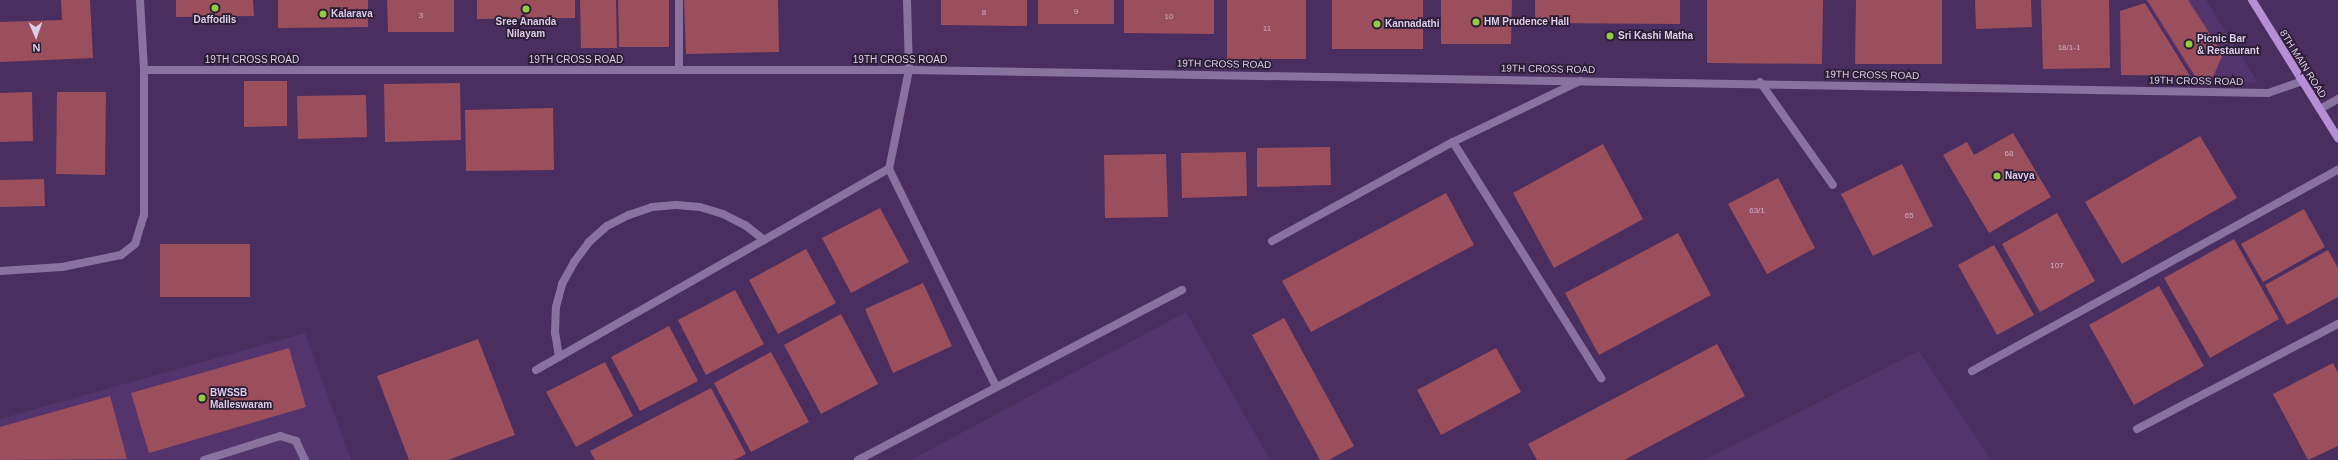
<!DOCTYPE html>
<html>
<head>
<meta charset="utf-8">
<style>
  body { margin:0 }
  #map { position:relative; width:2338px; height:460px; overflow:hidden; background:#4a2e5f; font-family:Helvetica,sans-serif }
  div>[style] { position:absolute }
  .built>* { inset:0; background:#54346c }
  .building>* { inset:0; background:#9b4f5d }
  .service>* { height:8px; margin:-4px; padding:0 4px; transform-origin:4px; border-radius:4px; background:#8a729f }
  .minor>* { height:8px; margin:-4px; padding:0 4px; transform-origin:4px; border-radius:4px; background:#8a729f }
  .secondary>* { height:8px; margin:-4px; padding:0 4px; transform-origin:4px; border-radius:4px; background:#b68ed6 }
  .dots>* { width:11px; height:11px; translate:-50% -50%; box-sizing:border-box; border:2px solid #2a1d34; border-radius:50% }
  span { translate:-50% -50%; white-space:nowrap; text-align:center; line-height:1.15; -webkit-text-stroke:3.5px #2a1d34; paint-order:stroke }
  .number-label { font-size:8px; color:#cdaec8 }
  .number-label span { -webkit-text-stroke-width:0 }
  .poi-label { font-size:10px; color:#deceec; font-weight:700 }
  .left { translate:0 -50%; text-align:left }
  .street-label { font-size:10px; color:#deceec }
  .north { position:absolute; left:16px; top:16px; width:40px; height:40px; -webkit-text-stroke:3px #2a1d34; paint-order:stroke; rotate:178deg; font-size:11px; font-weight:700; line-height:16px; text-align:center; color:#deceec }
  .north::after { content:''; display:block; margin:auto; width:14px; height:18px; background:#deceec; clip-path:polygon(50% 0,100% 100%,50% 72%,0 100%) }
</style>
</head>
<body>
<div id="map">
  <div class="built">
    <div style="clip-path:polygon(2145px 0,2206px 0,2258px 83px,2196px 81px)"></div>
    <div style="clip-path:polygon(1186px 312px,1270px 460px,911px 460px)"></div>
    <div style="clip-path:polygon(305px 333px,351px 460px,0 460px,0 419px)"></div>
    <div style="clip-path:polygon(1919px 351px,1991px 460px,1704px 460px)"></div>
  </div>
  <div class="building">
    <div style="clip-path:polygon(61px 0,90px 0,93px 58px,0 62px,0 22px,62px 20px)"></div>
    <div style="clip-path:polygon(176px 0,253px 0,254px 16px,176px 17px)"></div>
    <div style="clip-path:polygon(278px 0,368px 0,368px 27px,278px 28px)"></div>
    <div style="clip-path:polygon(387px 0,454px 0,454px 32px,388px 32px)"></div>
    <div style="clip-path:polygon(477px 0,575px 0,575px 18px,477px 19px)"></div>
    <div style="clip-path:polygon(580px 0,616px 0,617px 48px,581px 48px)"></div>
    <div style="clip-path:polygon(618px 0,669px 0,669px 47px,619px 47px)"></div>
    <div style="clip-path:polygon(684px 0,778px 0,779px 52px,686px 54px)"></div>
    <div style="clip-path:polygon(941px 0,1027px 0,1027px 26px,941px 25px)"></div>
    <div style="clip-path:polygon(1038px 0,1114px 0,1114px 24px,1038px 24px)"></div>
    <div style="clip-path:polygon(1124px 0,1214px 0,1214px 34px,1124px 33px)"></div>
    <div style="clip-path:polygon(1227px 0,1306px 0,1306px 59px,1227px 59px)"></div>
    <div style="clip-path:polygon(1332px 0,1423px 0,1423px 49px,1332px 49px)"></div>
    <div style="clip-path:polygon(1441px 0,1512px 0,1511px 44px,1441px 44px)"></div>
    <div style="clip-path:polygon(1535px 0,1680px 0,1680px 24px,1535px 23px)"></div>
    <div style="clip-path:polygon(1707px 0,1823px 0,1822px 64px,1707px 63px)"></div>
    <div style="clip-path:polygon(1856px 0,1942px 0,1942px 64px,1855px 64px)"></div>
    <div style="clip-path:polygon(1975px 0,2031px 0,2032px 27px,1976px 29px)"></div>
    <div style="clip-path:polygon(2041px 0,2109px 0,2110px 68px,2043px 69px)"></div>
    <div style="clip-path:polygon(2147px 0,2188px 0,2223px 54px,2213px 77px,2195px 76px)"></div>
    <div style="clip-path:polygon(2145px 3px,2190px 76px,2121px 75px,2120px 11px)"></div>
    <div style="clip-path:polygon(244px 81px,287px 81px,287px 126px,244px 127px)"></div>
    <div style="clip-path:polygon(460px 83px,461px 140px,385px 142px,384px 84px)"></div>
    <div style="clip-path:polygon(32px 92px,33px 141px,0 142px,0 93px)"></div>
    <div style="clip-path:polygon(57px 92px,106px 92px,105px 175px,56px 174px)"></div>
    <div style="clip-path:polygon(366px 95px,367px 137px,298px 139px,297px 96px)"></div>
    <div style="clip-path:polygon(553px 108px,554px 170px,466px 171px,465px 110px)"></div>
    <div style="clip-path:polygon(2013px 133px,2051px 197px,1989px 233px,1943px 155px,1967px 142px,1974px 155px)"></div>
    <div style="clip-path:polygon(2200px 136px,2237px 198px,2122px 264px,2085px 202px)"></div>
    <div style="clip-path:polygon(1603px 144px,1643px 219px,1554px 268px,1513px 193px)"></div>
    <div style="clip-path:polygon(1330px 147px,1331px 185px,1257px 187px,1257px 148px)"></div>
    <div style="clip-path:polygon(1246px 152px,1247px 196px,1182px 198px,1181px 153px)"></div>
    <div style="clip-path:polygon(1166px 154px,1168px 217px,1105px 218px,1104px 155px)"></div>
    <div style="clip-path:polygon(1902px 164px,1933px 226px,1873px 256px,1841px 194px)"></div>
    <div style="clip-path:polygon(1778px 178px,1815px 248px,1767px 274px,1728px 204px)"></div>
    <div style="clip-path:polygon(44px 179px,45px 206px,0 207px,0 180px)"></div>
    <div style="clip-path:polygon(1446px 193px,1474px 245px,1311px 332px,1282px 281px)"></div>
    <div style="clip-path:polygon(880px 208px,909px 262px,851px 293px,822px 238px)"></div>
    <div style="clip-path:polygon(2304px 209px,2325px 247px,2263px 282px,2241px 244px)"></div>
    <div style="clip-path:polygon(2057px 213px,2095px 281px,2040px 312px,2002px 244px)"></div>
    <div style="clip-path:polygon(1678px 233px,1711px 295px,1599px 355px,1565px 293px)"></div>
    <div style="clip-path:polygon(2234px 239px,2279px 319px,2210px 358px,2164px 278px)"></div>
    <div style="clip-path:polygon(160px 244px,250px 244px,250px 297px,160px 297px)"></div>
    <div style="clip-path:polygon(1994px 245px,2034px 315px,1997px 335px,1958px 265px)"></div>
    <div style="clip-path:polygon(806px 249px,836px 303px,778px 334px,749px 280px)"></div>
    <div style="clip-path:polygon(2328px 250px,2338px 268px,2338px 297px,2287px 325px,2265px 285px)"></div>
    <div style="clip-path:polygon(923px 283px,952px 346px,893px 373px,865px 309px)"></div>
    <div style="clip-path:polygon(2159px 286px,2204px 366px,2134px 405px,2089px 325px)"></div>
    <div style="clip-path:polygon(735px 290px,764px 344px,706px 375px,678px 320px)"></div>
    <div style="clip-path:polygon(841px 314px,878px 384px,821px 414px,784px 345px)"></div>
    <div style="clip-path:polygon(1284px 318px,1354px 446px,1329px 460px,1320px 460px,1252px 335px)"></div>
    <div style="clip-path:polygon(669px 326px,698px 381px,640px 411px,611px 357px)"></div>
    <div style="clip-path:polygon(478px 339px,515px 435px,448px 460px,409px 460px,377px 376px)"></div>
    <div style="clip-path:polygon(1717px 344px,1745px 396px,1624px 460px,1537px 460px,1528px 444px)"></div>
    <div style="clip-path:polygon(289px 348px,306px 407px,149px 453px,131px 393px)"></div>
    <div style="clip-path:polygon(1496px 348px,1521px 392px,1441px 435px,1417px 390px)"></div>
    <div style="clip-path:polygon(771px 352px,809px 422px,751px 452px,714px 383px)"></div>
    <div style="clip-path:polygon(605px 362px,633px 416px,576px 447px,546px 392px)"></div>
    <div style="clip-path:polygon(2333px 363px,2338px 373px,2338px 446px,2308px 460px,2273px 394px)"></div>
    <div style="clip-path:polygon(711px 388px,746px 454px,734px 460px,595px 460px,590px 451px)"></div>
    <div style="clip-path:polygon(110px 396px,127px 459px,0 460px,0 427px)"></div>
  </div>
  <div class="service">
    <div style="left:2320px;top:109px;width:21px;rotate:-29deg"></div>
    <div style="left:1453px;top:142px;width:279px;rotate:57.9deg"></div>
    <div style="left:1272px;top:241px;width:206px;rotate:-28.7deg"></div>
    <div style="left:1453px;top:142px;width:141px;rotate:-25.7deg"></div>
    <div style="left:0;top:271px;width:62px;rotate:-3.7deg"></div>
    <div style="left:62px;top:267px;width:60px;rotate:-11.5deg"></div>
    <div style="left:121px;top:255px;width:18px;rotate:-38deg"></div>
    <div style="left:135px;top:244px;width:30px;rotate:-73deg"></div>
    <div style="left:144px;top:215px;width:145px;rotate:-90deg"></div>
    <div style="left:1972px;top:371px;width:418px;rotate:-28.8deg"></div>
    <div style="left:2137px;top:429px;width:227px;rotate:-27.6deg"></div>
    <div style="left:204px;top:460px;width:80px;rotate:-17.5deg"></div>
    <div style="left:280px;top:436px;width:17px;rotate:17deg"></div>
    <div style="left:296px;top:441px;width:21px;rotate:65deg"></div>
  </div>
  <div class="minor">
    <div style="left:140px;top:0;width:70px;rotate:86.7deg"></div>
    <div style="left:144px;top:70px;width:765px"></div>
    <div style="left:909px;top:70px;width:1359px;rotate:0.97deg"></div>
    <div style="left:2268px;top:93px;width:36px;rotate:-19deg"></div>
    <div style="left:907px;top:0;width:70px;rotate:88.4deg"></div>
    <div style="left:909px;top:70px;width:101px;rotate:101.4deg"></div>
    <div style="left:889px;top:169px;width:242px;rotate:63.8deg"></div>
    <div style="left:679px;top:70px;width:70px;rotate:-90deg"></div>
    <div style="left:1760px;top:82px;width:126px;rotate:54.7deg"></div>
    <div style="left:559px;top:357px;width:24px;rotate:-99deg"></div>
    <div style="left:555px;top:333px;width:26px;rotate:-88deg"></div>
    <div style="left:556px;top:307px;width:24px;rotate:-75deg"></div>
    <div style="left:562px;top:284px;width:25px;rotate:-61deg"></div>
    <div style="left:574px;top:262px;width:25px;rotate:-53deg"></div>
    <div style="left:589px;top:242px;width:24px;rotate:-42deg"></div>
    <div style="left:607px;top:226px;width:25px;rotate:-27deg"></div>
    <div style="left:629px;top:215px;width:24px;rotate:-19deg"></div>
    <div style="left:652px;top:207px;width:24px;rotate:-5deg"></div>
    <div style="left:676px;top:205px;width:24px;rotate:5deg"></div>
    <div style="left:700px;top:207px;width:24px;rotate:17deg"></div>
    <div style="left:723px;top:214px;width:25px;rotate:27deg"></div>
    <div style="left:745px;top:225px;width:24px;rotate:38deg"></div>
    <div style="left:536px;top:370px;width:406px;rotate:-29.7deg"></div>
    <div style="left:858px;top:460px;width:366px;rotate:-27.7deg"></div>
  </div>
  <div class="secondary">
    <div style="left:2252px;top:0;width:163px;rotate:58.1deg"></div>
  </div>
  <div class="dots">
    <div style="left:215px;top:8px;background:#92cd3e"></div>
    <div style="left:526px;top:9px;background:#92cd3e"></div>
    <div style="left:323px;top:14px;background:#92cd3e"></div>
    <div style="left:1476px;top:22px;background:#92cd3e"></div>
    <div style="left:1377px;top:24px;background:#92cd3e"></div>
    <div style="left:1610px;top:36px;background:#92cd3e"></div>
    <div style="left:2189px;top:44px;background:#92cd3e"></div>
    <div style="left:1997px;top:176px;background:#92cd3e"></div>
    <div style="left:202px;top:398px;background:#92cd3e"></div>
  </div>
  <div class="number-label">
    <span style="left:1076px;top:12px">9</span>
    <span style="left:984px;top:13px">8</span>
    <span style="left:421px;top:16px">3</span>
    <span style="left:1169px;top:17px">10</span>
    <span style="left:1267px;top:29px">11</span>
    <span style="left:2069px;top:48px">18/1-1</span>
    <span style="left:2009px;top:154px">68</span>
    <span style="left:1757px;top:211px">63/1</span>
    <span style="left:1909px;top:216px">65</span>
    <span style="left:2057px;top:266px">107</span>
  </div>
  <div class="poi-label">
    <span class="left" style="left:331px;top:14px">Kalarava</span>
    <span style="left:215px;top:20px">Daffodils</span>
    <span style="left:526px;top:27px">Sree Ananda<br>Nilayam</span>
    <span class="left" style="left:1484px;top:22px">HM Prudence Hall</span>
    <span class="left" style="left:1385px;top:24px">Kannadathi</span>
    <span class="left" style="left:1618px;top:36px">Sri Kashi Matha</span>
    <span class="left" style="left:2197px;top:44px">Picnic Bar<br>&amp; Restaurant</span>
    <span class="left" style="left:2005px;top:176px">Navya</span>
    <span class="left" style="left:210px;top:398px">BWSSB<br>Malleswaram</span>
  </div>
  <div class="street-label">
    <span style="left:252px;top:60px">19TH CROSS ROAD</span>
    <span style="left:576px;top:60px">19TH CROSS ROAD</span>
    <span style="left:900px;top:60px">19TH CROSS ROAD</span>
    <span style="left:1224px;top:64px;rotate:1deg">19TH CROSS ROAD</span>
    <span style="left:2303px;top:64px;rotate:58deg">8TH MAIN ROAD</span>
    <span style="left:1548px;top:69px;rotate:1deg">19TH CROSS ROAD</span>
    <span style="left:1872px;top:75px;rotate:1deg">19TH CROSS ROAD</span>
    <span style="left:2196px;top:81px;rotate:1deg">19TH CROSS ROAD</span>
  </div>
  <div class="north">N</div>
</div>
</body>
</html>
